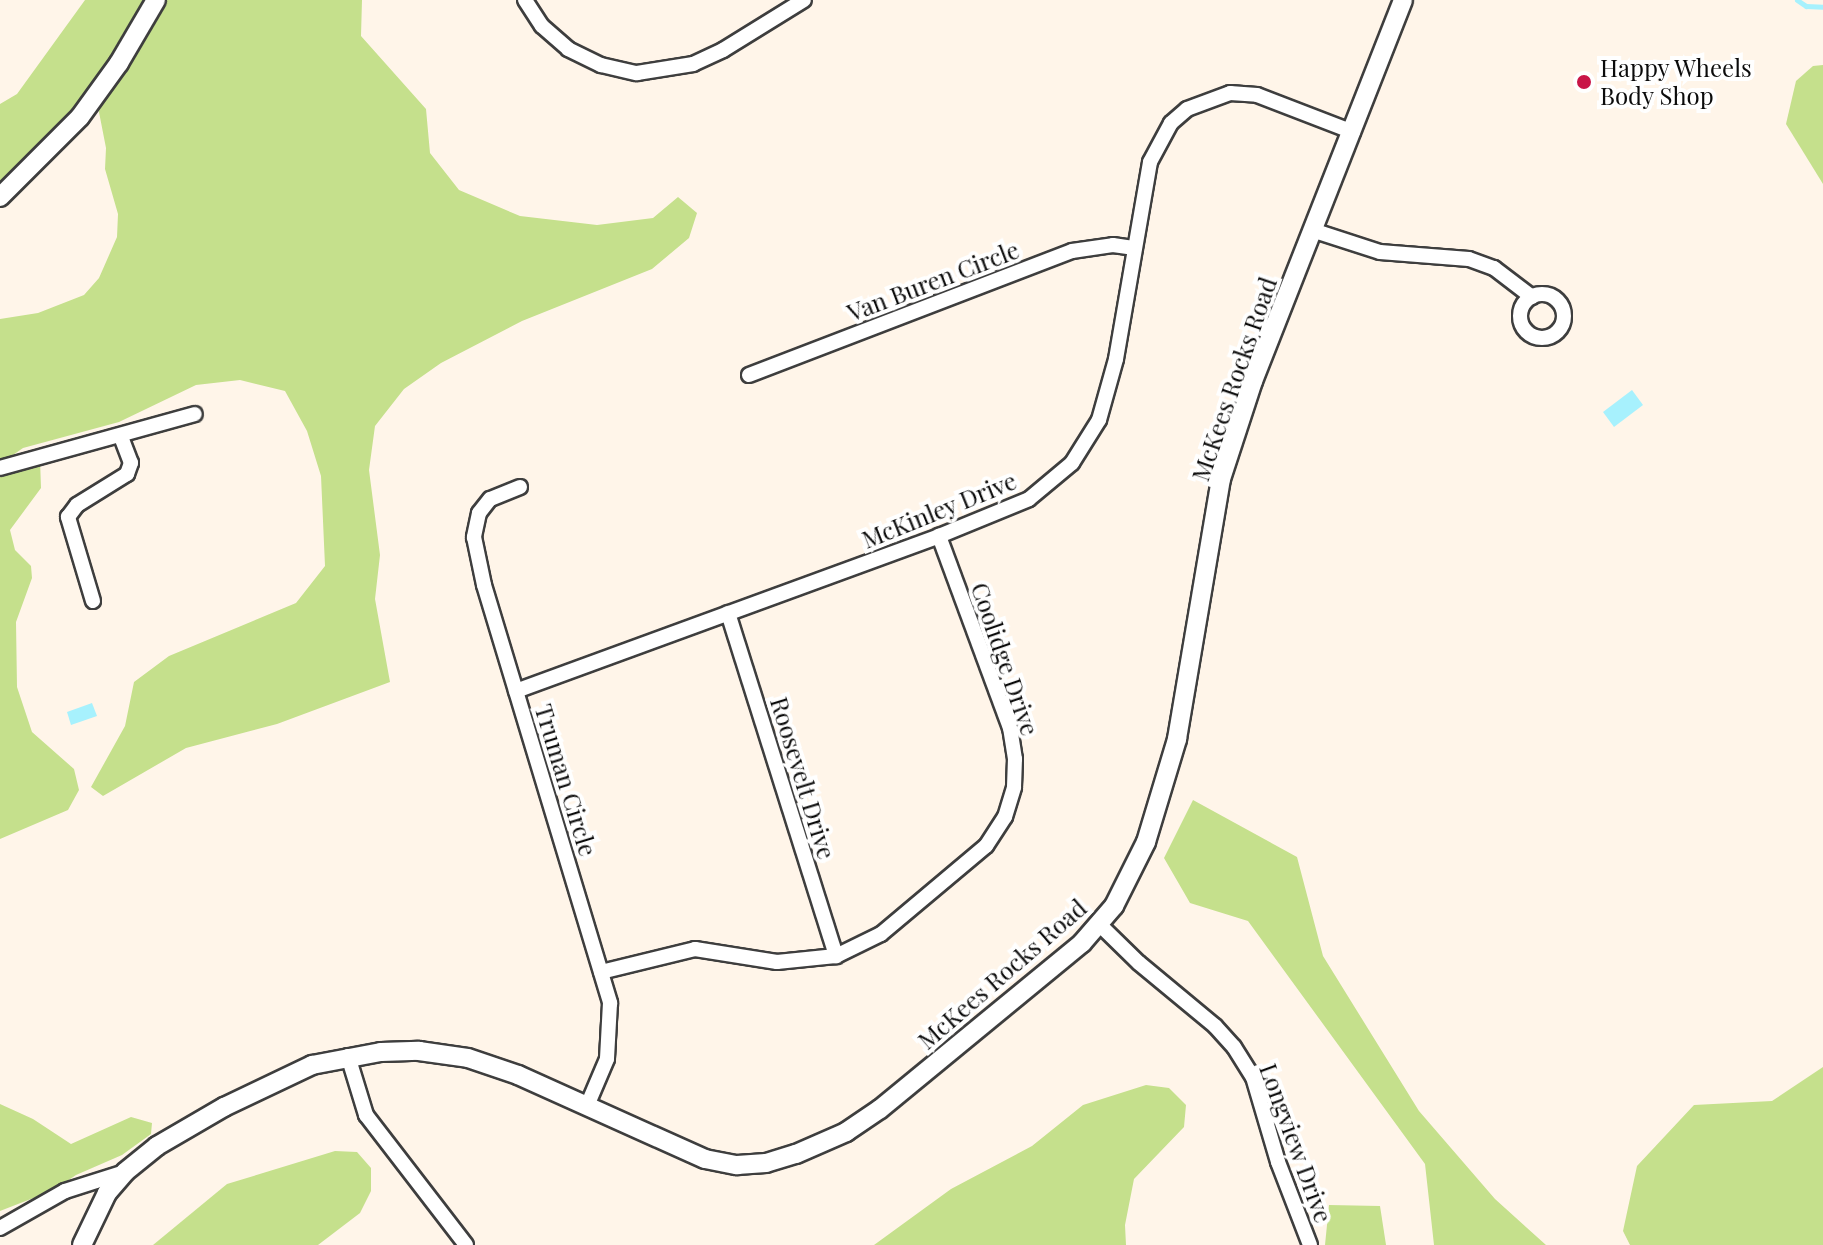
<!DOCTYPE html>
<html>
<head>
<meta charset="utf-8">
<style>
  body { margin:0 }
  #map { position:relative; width:1823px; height:1245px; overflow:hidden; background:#fff5e9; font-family:"Playfair Display",serif }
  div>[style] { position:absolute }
  .forest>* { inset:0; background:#c5e08c }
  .water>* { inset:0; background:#a7f1fd }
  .stream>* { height:5px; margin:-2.5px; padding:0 2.5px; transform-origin:2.5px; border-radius:2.5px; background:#a7f1fd }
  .roads { filter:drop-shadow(2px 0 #3e3e3e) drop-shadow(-2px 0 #3e3e3e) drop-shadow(0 2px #3e3e3e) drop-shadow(0 -2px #3e3e3e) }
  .minor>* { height:14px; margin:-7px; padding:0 7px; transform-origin:7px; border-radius:7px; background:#fff }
  .minor>.ring { margin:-7px; padding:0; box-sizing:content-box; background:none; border:14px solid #fff; border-radius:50% }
  .tertiary>* { height:18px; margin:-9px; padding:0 9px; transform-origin:9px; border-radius:9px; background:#fff }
  .dots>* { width:22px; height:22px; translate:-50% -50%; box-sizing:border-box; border:4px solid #fff; border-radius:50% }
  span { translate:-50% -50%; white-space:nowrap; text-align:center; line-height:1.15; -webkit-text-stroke:8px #fff; paint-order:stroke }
  .poi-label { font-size:24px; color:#0b0b0b }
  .left { translate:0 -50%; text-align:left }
  .street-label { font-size:24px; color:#0b0b0b }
</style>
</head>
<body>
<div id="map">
  <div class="forest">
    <div style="clip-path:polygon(85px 0,153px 0,118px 62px,0 195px,0 104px,17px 94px)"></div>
    <div style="clip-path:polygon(157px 0,362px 0,361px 36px,426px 109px,430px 153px,459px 190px,520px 216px,597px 225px,653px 218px,678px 197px,697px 213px,689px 238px,652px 269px,522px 321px,441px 363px,404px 389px,375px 426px,369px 470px,380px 555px,375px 599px,390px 682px,277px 724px,186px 748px,103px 796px,91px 787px,125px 726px,134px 682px,169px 656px,296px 603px,325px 566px,321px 476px,307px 431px,285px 391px,240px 380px,196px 385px,119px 422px,23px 448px,0 464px,0 319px,38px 313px,84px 295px,99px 278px,117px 237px,118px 214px,105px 169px,106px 148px,98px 107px)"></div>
    <div style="clip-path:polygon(1823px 65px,1823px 184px,1786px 124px,1796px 81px,1813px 66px)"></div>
    <div style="clip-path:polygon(40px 459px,41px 488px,10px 530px,15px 550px,31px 566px,32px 578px,16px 622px,17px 687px,32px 732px,74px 769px,79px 790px,68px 810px,0 839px,0 470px)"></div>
    <div style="clip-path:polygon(1193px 800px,1297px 857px,1323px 956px,1419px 1111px,1495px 1199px,1546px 1245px,1434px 1245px,1425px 1164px,1248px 921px,1190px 903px,1164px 858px)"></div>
    <div style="clip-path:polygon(1823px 1067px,1823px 1245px,1630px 1245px,1623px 1231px,1637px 1166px,1694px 1105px,1772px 1101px)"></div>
    <div style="clip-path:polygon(1146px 1085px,1169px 1088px,1186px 1105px,1184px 1127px,1134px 1179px,1125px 1225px,1126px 1245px,874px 1245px,951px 1189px,1032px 1146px,1083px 1105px)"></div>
    <div style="clip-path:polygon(0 1104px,33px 1119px,71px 1144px,131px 1117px,152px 1123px,151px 1134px,122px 1155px,76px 1175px,54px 1190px,0 1211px)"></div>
    <div style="clip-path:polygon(335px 1151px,357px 1152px,371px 1168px,371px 1191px,360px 1213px,318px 1245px,153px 1245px,227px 1184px)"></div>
    <div style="clip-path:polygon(1329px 1205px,1380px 1206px,1386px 1245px,1325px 1245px)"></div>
  </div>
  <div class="water">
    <div style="clip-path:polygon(1632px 390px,1643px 405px,1614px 427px,1603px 412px)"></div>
    <div style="clip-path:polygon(92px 703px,97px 716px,71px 725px,67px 712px)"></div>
  </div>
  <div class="stream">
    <div style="left:1797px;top:0;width:11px;rotate:34deg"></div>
    <div style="left:1806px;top:6px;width:17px;rotate:3deg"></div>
  </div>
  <div class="roads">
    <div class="minor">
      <div style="left:525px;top:0;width:31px;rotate:57deg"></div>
      <div style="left:542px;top:26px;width:35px;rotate:41deg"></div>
      <div style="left:568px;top:49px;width:37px;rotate:26deg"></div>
      <div style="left:601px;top:65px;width:37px;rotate:13deg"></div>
      <div style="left:637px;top:73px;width:57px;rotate:-9.1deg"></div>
      <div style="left:693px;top:64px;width:33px;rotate:-25deg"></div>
      <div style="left:723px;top:50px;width:95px;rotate:-31.7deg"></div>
      <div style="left:1312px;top:230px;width:71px;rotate:17.9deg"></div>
      <div style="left:1380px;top:252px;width:89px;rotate:4.5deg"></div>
      <div style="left:1469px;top:259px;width:27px;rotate:20deg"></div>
      <div style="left:1494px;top:268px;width:48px;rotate:37.3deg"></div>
      <div class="ring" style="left:1520px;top:294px;width:30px;height:30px"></div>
      <div style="left:749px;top:375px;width:346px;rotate:-21deg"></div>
      <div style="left:1072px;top:251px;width:41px;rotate:-8.3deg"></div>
      <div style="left:1113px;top:245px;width:22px;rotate:8deg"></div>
      <div style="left:0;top:468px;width:202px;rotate:-15.5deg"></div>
      <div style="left:520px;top:487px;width:32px;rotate:158deg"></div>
      <div style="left:490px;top:499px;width:18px;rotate:128deg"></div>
      <div style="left:479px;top:513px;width:25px;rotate:102deg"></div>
      <div style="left:474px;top:537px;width:49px;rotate:78.2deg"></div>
      <div style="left:484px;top:585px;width:437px;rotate:73.2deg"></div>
      <div style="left:610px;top:1003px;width:56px;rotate:93.1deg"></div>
      <div style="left:607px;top:1059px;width:51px;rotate:113.1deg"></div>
      <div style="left:93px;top:601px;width:88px;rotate:-106.6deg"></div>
      <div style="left:68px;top:517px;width:15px;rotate:-53deg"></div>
      <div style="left:77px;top:505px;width:59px;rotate:-31.8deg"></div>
      <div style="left:127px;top:474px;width:12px;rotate:-70deg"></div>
      <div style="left:131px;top:463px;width:28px;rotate:-111deg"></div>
      <div style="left:728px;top:613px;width:360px;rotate:72.5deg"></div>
      <div style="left:516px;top:691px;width:451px;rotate:-20.1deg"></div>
      <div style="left:939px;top:536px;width:97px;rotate:-22.3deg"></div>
      <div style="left:1029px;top:499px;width:56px;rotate:-39.9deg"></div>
      <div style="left:1072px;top:463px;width:51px;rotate:-57.9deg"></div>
      <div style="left:1099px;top:420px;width:63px;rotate:-74.4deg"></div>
      <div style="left:1116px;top:359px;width:200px;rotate:-80.2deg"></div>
      <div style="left:1150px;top:162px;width:44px;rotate:-61.7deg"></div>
      <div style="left:1171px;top:123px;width:21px;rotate:-41deg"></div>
      <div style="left:1187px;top:109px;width:46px;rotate:-20.4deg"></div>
      <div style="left:1230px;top:93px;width:27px;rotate:4deg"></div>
      <div style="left:1257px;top:95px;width:103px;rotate:21.1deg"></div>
      <div style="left:1100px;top:925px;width:54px;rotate:44.3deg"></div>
      <div style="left:1139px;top:963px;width:99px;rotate:39.7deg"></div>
      <div style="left:1215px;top:1026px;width:28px;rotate:48deg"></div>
      <div style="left:1234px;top:1047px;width:36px;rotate:58deg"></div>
      <div style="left:1253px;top:1077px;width:89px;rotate:73.6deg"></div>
      <div style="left:1278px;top:1162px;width:89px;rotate:68.9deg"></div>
      <div style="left:601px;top:972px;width:97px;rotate:-13.7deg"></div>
      <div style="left:695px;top:949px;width:83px;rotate:9deg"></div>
      <div style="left:777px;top:962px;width:59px;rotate:-5.8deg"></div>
      <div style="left:836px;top:956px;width:50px;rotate:-26.1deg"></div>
      <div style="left:881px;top:934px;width:137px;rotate:-40deg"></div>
      <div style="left:986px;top:846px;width:35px;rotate:-57deg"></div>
      <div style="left:1005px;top:817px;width:31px;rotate:-73deg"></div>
      <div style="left:1014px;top:787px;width:28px;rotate:-88deg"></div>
      <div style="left:1015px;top:759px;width:31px;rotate:-99deg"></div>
      <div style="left:1010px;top:728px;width:205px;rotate:-110.3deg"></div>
      <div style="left:348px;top:1056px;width:62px;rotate:73deg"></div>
      <div style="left:366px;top:1115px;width:164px;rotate:52.4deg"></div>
      <div style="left:0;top:1228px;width:75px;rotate:-29.6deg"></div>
      <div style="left:65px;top:1191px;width:63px;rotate:-17.6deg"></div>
    </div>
    <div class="tertiary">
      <div style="left:0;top:197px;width:113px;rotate:-45deg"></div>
      <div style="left:80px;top:117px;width:67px;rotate:-54.2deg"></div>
      <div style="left:119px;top:63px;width:73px;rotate:-59.6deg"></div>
      <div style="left:82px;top:1245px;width:58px;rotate:-64.3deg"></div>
      <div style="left:107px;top:1193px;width:28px;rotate:-49deg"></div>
      <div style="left:125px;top:1172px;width:41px;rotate:-39.1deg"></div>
      <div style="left:157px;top:1146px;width:78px;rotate:-30.2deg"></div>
      <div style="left:224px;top:1107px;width:98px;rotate:-25.5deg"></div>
      <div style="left:312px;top:1065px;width:70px;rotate:-10.7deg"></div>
      <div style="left:381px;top:1052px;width:38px;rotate:-2deg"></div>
      <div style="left:419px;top:1051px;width:49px;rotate:8.1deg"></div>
      <div style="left:468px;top:1058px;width:53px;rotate:18.8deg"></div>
      <div style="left:518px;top:1075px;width:205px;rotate:24.2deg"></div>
      <div style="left:705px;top:1159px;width:33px;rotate:11deg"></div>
      <div style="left:737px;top:1165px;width:29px;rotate:-4deg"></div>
      <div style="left:766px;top:1163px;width:31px;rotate:-17deg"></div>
      <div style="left:796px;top:1154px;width:55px;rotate:-23.7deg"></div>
      <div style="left:846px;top:1132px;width:41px;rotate:-34.1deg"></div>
      <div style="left:880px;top:1109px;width:261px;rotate:-39.4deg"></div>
      <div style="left:1082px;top:943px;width:49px;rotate:-49.1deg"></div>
      <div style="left:1114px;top:906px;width:72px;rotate:-63.4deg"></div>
      <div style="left:1146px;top:842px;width:108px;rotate:-73.2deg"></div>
      <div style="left:1177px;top:739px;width:264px;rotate:-80.4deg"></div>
      <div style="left:1221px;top:479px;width:103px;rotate:-71.9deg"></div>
      <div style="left:1253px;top:381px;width:409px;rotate:-68.5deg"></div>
    </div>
  </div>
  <div class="dots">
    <div style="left:1584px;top:82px;background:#c91547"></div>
  </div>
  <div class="poi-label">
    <span class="left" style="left:1600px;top:82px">Happy Wheels<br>Body Shop</span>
  </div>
  <div class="street-label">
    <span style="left:933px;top:281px;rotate:-21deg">Van Buren Circle</span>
    <span style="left:1234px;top:379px;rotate:-71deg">McKees Rocks Road</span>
    <span style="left:939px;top:510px;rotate:-22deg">McKinley Drive</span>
    <span style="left:1005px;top:659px;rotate:71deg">Coolidge Drive</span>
    <span style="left:803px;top:778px;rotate:73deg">Roosevelt Drive</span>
    <span style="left:566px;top:780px;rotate:73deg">Truman Circle</span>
    <span style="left:1002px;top:974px;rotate:-41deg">McKees Rocks Road</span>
    <span style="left:1296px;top:1143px;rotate:70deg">Longview Drive</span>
  </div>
</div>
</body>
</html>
